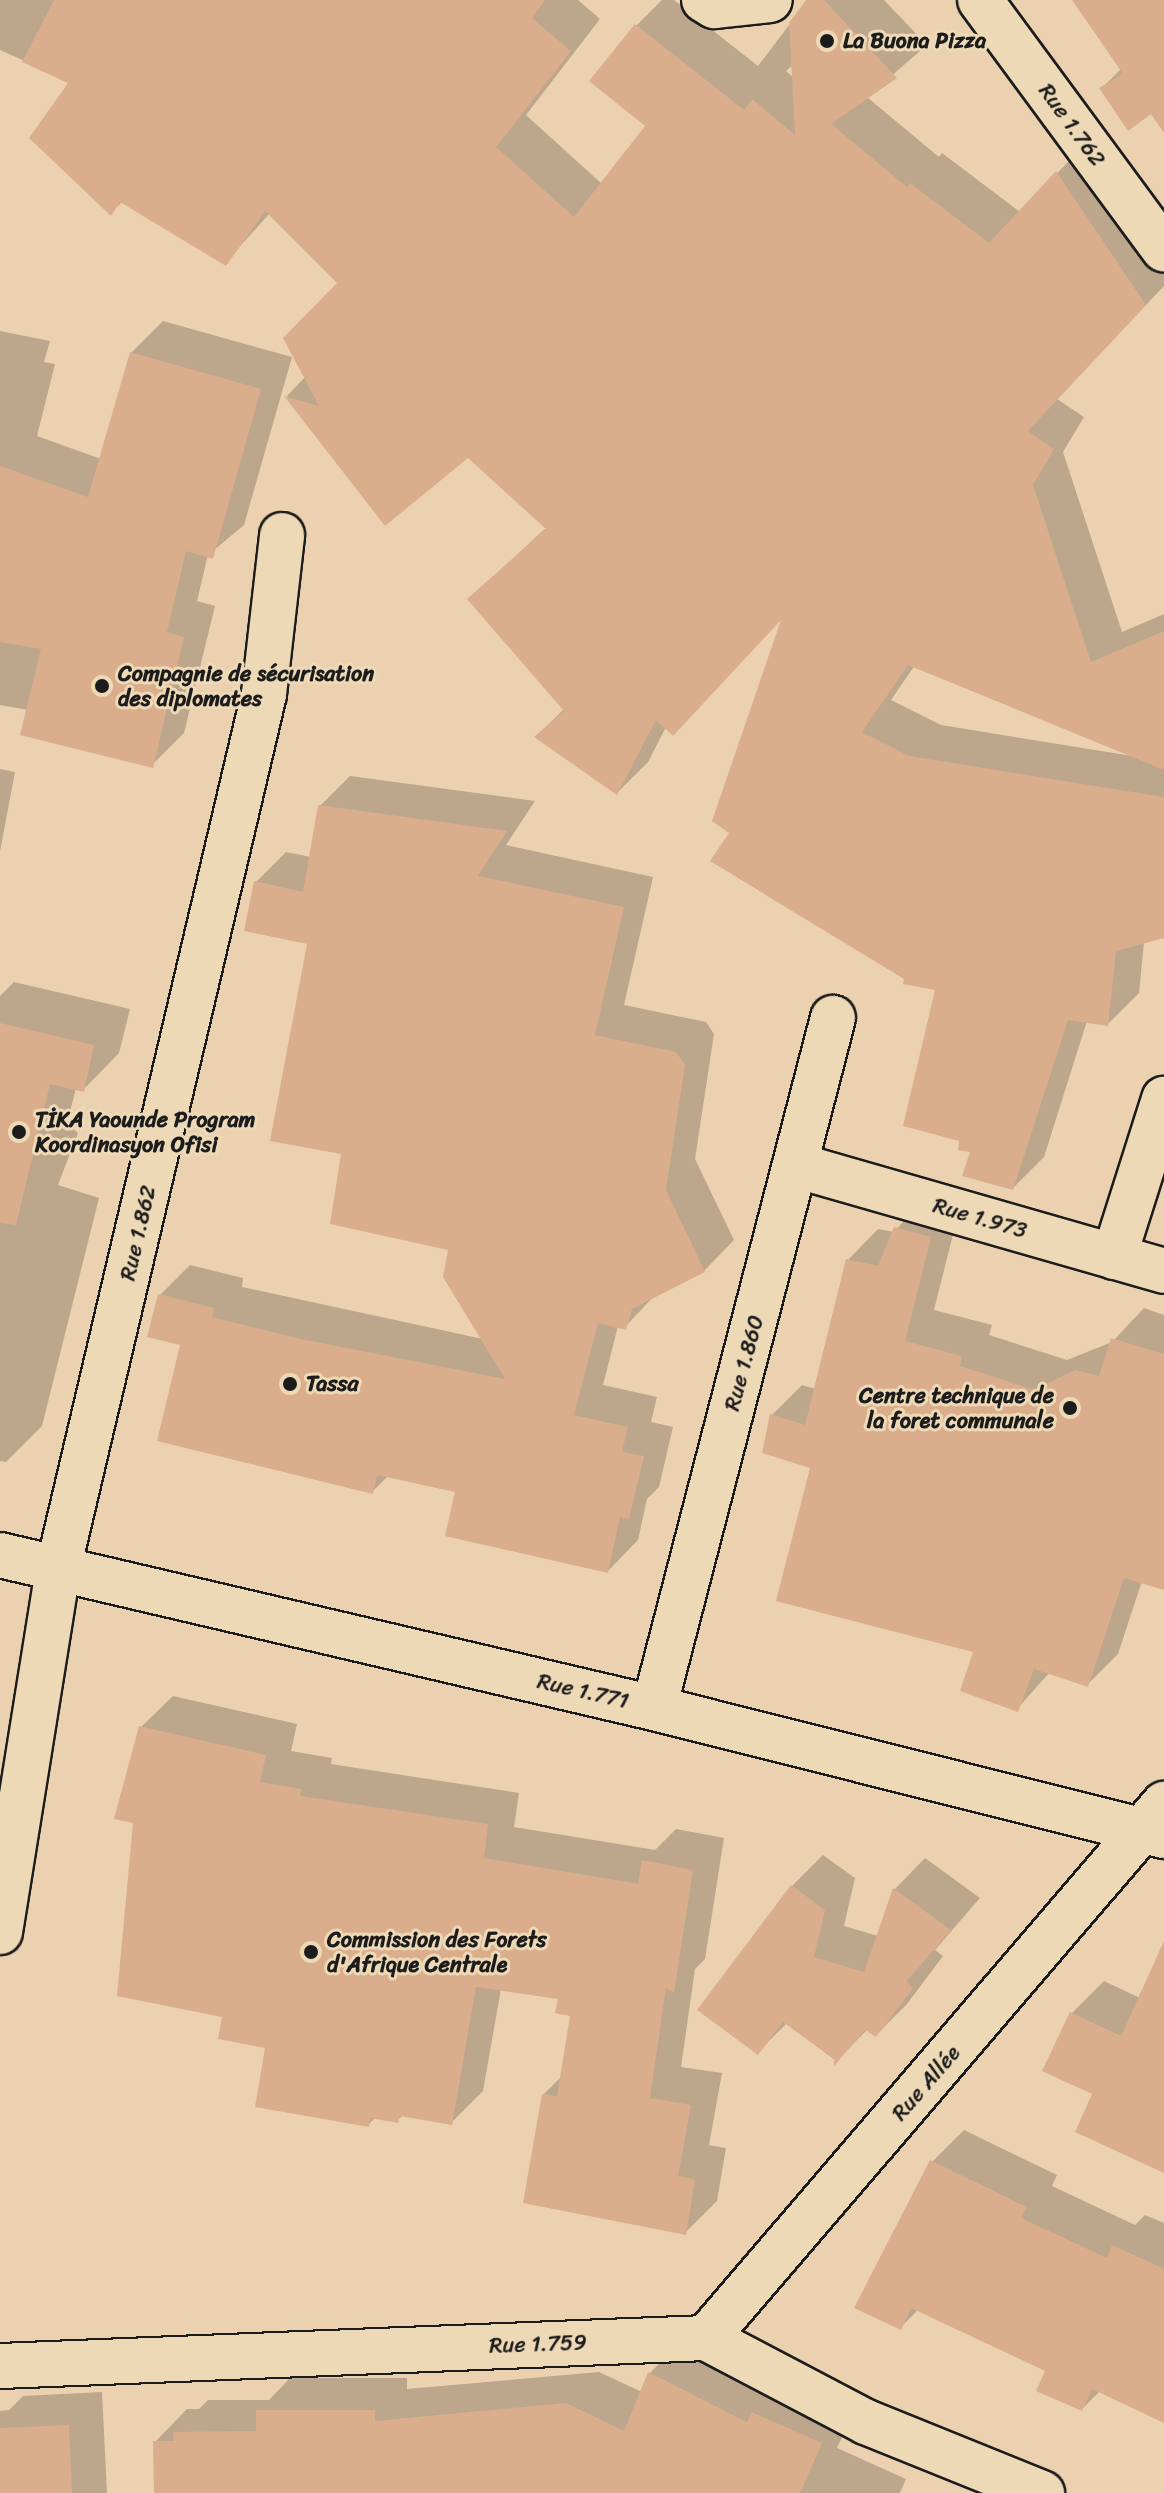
<!DOCTYPE html>
<html>
<head>
<meta charset="utf-8">
<style>
  body { margin:0 }
  #map { position:relative; width:1164px; height:2493px; overflow:hidden; background:#ebd1af; font-family:Sriracha,sans-serif }
  div>[style] { position:absolute }
  .shadow>* { inset:0; background:#0003 }
  .building>* { inset:0; background:#daad8d }
  .roads { filter:drop-shadow(2px 0 #1c1c1c) drop-shadow(-2px 0 #1c1c1c) drop-shadow(0 2px #1c1c1c) drop-shadow(0 -2px #1c1c1c) }
  .minor>* { height:44px; margin:-22px; padding:0 22px; transform-origin:22px; border-radius:22px; background:#eed9b7 }
  .tertiary>* { height:44px; margin:-22px; padding:0 22px; transform-origin:22px; border-radius:22px; background:#eed9b7 }
  .dots>* { width:22px; height:22px; translate:-50% -50%; box-sizing:border-box; border:4px solid #eed9b7; border-radius:50% }
  span { translate:-50% -50%; white-space:nowrap; text-align:center; line-height:1.15; -webkit-text-stroke:6px #eed9b7; paint-order:stroke }
  .poi-label { font-size:22px; color:#1c1c1c; font-weight:700 }
  .left { translate:0 -50%; text-align:left }
  .right { translate:-100% -50%; text-align:right }
  .street-label { font-size:22px; color:#1c1c1c }
</style>
</head>
<body>
<div id="map">
  <div class="shadow">
    <div style="clip-path:polygon(evenodd,0 0,578px 0,600px 19px,526px 115px,602px 184px,648px 126px,636px 26px,662px 0,674px 0,758px 66px,808px 0,884px 0,927px 45px,867px 97px,939px 157px,942px 153px,1020px 212px,1088px 141px,1164px 255px,1164px 286px,1057px 399px,1084px 417px,1063px 452px,1122px 632px,1164px 614px,1164px 936px,1144px 942px,1139px 993px,1108px 1024px,1087px 1021px,1044px 1157px,1013px 1188px,961px 1140px,937px 989px,906px 978px,731px 832px,784px 616px,666px 727px,648px 762px,617px 793px,537px 736px,564px 709px,469px 599px,547px 527px,469px 456px,386px 523px,287px 396px,306px 376px,340px 283px,270px 213px,225px 263px,123px 201px,111px 213px,71px 82px,0 50px,0 0,793px 65px,794px 78px,786px 71px,793px 65px,0 0,915px 665px,1132px 756px,941px 725px,891px 700px,915px 665px)"></div>
    <div style="clip-path:polygon(1083px 0,1164px 0,1164px 102px,1102px 88px,1122px 68px)"></div>
    <div style="clip-path:polygon(163px 321px,292px 357px,244px 525px,208px 555px,197px 601px,215px 606px,184px 733px,152px 765px,28px 710px,0 705px,0 331px,50px 341px,44px 362px,55px 364px,37px 436px,101px 459px,131px 353px)"></div>
    <div style="clip-path:polygon(0 769px,15px 772px,0 851px)"></div>
    <div style="clip-path:polygon(350px 776px,535px 801px,506px 845px,653px 877px,624px 1005px,706px 1022px,714px 1034px,695px 1159px,734px 1240px,704px 1271px,656px 1294px,625px 1327px,618px 1326px,603px 1385px,657px 1397px,651px 1422px,673px 1427px,659px 1487px,647px 1499px,638px 1540px,608px 1571px,457px 1490px,388px 1476px,372px 1492px,183px 1344px,160px 1295px,190px 1265px,243px 1278px,242px 1287px,483px 1339px,450px 1249px,343px 1152px,309px 942px,256px 882px,286px 852px,311px 857px,320px 806px)"></div>
    <div style="clip-path:polygon(14px 982px,130px 1009px,119px 1053px,83px 1090px,76px 1088px,67px 1124px,78px 1133px,58px 1185px,99px 1198px,42px 1426px,6px 1462px,0 1461px,0 996px)"></div>
    <div style="clip-path:polygon(926px 1197px,960px 1207px,934px 1310px,992px 1325px,989px 1335px,1067px 1360px,1112px 1342px,1144px 1308px,1164px 1315px,1164px 1588px,1142px 1581px,1118px 1654px,1087px 1685px,1050px 1672px,1017px 1709px,975px 1651px,772px 1415px,802px 1385px,816px 1389px,848px 1260px,878px 1229px,894px 1232px)"></div>
    <div style="clip-path:polygon(173px 1696px,297px 1724px,291px 1751px,332px 1758px,331px 1764px,519px 1793px,514px 1827px,655px 1850px,676px 1829px,724px 1838px,705px 1959px,695px 1969px,681px 2067px,722px 2073px,709px 2145px,726px 2148px,717px 2201px,685px 2233px,543px 2095px,562px 2076px,572px 2014px,560px 1998px,501px 1989px,483px 2091px,451px 2123px,404px 2114px,397px 2121px,376px 2117px,368px 2125px,225px 2015px,141px 1727px)"></div>
    <div style="clip-path:polygon(823px 1855px,855px 1878px,844px 1926px,878px 1936px,895px 1889px,925px 1858px,980px 1898px,935px 1950px,943px 1956px,907px 2004px,876px 2035px,868px 2029px,836px 2061px,787px 2023px,758px 2052px,792px 1886px)"></div>
    <div style="clip-path:polygon(1164px 1970px,1164px 2170px,1095px 2093px,1072px 2013px,1104px 1981px,1140px 1998px)"></div>
    <div style="clip-path:polygon(964px 2130px,1057px 2175px,1052px 2186px,1135px 2225px,1145px 2215px,1164px 2223px,1164px 2419px,1100px 2391px,1082px 2409px,1048px 2370px,919px 2309px,900px 2328px,932px 2162px)"></div>
    <div style="clip-path:polygon(682px 2341px,854px 2410px,837px 2448px,906px 2479px,900px 2493px,156px 2493px,155px 2442px,187px 2409px,199px 2409px,208px 2400px,269px 2400px,290px 2378px,407px 2378px,407px 2389px,599px 2372px,642px 2392px,649px 2374px)"></div>
    <div style="clip-path:polygon(102px 2392px,107px 2493px,0 2493px,0 2411px,9px 2410px,23px 2396px)"></div>
  </div>
  <div class="building">
    <div style="clip-path:polygon(54px 0,545px 0,532px 18px,571px 51px,496px 147px,574px 217px,645px 126px,589px 81px,635px 24px,744px 110px,752px 99px,795px 135px,789px 23px,806px 0,824px 0,897px 78px,831px 124px,907px 187px,910px 183px,989px 243px,1056px 171px,1146px 305px,1028px 431px,1054px 449px,1033px 485px,1091px 662px,1164px 631px,1164px 770px,908px 665px,862px 732px,909px 756px,1164px 797px,1164px 938px,1116px 951px,1108px 1026px,1068px 1020px,1013px 1190px,962px 1176px,970px 1152px,958px 1150px,959px 1141px,903px 1126px,935px 990px,903px 984px,904px 979px,710px 861px,729px 833px,712px 821px,781px 620px,673px 736px,656px 720px,617px 795px,534px 737px,564px 711px,467px 599px,546px 529px,468px 458px,385px 526px,284px 396px,319px 406px,283px 338px,337px 283px,265px 211px,226px 266px,120px 202px,111px 216px,29px 138px,68px 83px,22px 62px)"></div>
    <div style="clip-path:polygon(1072px 0,1164px 0,1164px 133px,1151px 114px,1128px 131px,1099px 88px,1123px 74px)"></div>
    <div style="clip-path:polygon(130px 352px,261px 389px,213px 559px,186px 551px,167px 632px,184px 637px,153px 768px,20px 735px,41px 649px,0 642px,0 466px,88px 497px)"></div>
    <div style="clip-path:polygon(318px 805px,507px 831px,478px 876px,624px 907px,595px 1035px,676px 1052px,685px 1065px,666px 1190px,705px 1272px,632px 1309px,626px 1330px,598px 1323px,574px 1415px,628px 1427px,622px 1452px,644px 1456px,629px 1519px,620px 1517px,608px 1573px,445px 1536px,455px 1492px,377px 1475px,373px 1494px,157px 1441px,180px 1345px,147px 1337px,158px 1294px,214px 1308px,212px 1317px,301px 1339px,505px 1379px,443px 1277px,448px 1250px,330px 1224px,341px 1154px,270px 1141px,307px 944px,244px 931px,254px 881px,303px 892px)"></div>
    <div style="clip-path:polygon(0 1023px,94px 1045px,84px 1092px,50px 1084px,16px 1225px,0 1223px)"></div>
    <div style="clip-path:polygon(894px 1227px,931px 1237px,905px 1341px,962px 1356px,960px 1366px,1035px 1390px,1075px 1370px,1099px 1376px,1111px 1338px,1164px 1354px,1164px 1590px,1124px 1578px,1088px 1687px,1034px 1669px,1018px 1712px,960px 1691px,973px 1652px,776px 1601px,810px 1468px,762px 1453px,770px 1414px,805px 1425px,846px 1259px,878px 1266px)"></div>
    <div style="clip-path:polygon(139px 1726px,266px 1755px,260px 1782px,301px 1789px,300px 1796px,488px 1824px,484px 1858px,638px 1884px,642px 1860px,693px 1870px,674px 1993px,666px 1988px,650px 2098px,691px 2105px,678px 2176px,695px 2179px,686px 2235px,523px 2203px,542px 2094px,557px 2096px,570px 2016px,555px 2013px,558px 1999px,476px 1987px,452px 2125px,400px 2116px,398px 2123px,370px 2118px,369px 2127px,255px 2107px,265px 2048px,218px 2039px,222px 2017px,117px 1996px,133px 1823px,114px 1819px)"></div>
    <div style="clip-path:polygon(791px 1885px,825px 1910px,814px 1957px,864px 1972px,893px 1888px,951px 1930px,906px 1982px,913px 1988px,876px 2037px,865px 2030px,834px 2066px,834px 2059px,783px 2022px,758px 2055px,697px 2010px)"></div>
    <div style="clip-path:polygon(1164px 1941px,1164px 2173px,1075px 2132px,1092px 2094px,1042px 2071px,1070px 2012px,1121px 2036px)"></div>
    <div style="clip-path:polygon(930px 2160px,1027px 2207px,1021px 2218px,1107px 2258px,1112px 2245px,1164px 2269px,1164px 2423px,1092px 2389px,1082px 2411px,1036px 2391px,1045px 2371px,911px 2308px,901px 2330px,854px 2308px)"></div>
    <div style="clip-path:polygon(648px 2372px,747px 2422px,751px 2412px,822px 2443px,800px 2493px,154px 2493px,153px 2441px,174px 2441px,173px 2432px,256px 2431px,256px 2410px,375px 2410px,375px 2421px,566px 2403px,624px 2431px)"></div>
    <div style="clip-path:polygon(69px 2425px,72px 2493px,0 2493px,0 2428px)"></div>
  </div>
  <div class="roads">
    <div class="minor">
      <div style="left:704px;top:0;width:12px;rotate:31deg"></div>
      <div style="left:714px;top:6px;width:56px;rotate:-6.1deg"></div>
      <div style="left:980px;top:0;width:310px;rotate:53.6deg"></div>
      <div style="left:795px;top:1165px;width:384px;rotate:16deg"></div>
      <div style="left:1114px;top:1257px;width:166px;rotate:-72.4deg"></div>
      <div style="left:654px;top:1708px;width:713px;rotate:-75.46deg"></div>
      <div style="left:0;top:1932px;width:368px;rotate:-80.9deg"></div>
      <div style="left:58px;top:1569px;width:899px;rotate:-76.75deg"></div>
      <div style="left:264px;top:694px;width:160px;rotate:-83.5deg"></div>
      <div style="left:706px;top:2338px;width:704px;rotate:-49.38deg"></div>
      <div style="left:0;top:2366px;width:707px;rotate:-2.27deg"></div>
      <div style="left:706px;top:2338px;width:181px;rotate:27.7deg"></div>
      <div style="left:866px;top:2422px;width:190px;rotate:22deg"></div>
    </div>
    <div class="tertiary">
      <div style="left:0;top:1555px;width:672px;rotate:13.17deg"></div>
      <div style="left:654px;top:1708px;width:526px;rotate:14.09deg"></div>
    </div>
  </div>
  <div class="dots">
    <div style="left:827px;top:41px;background:#1c1c1c"></div>
    <div style="left:102px;top:686px;background:#1c1c1c"></div>
    <div style="left:19px;top:1132px;background:#1c1c1c"></div>
    <div style="left:290px;top:1384px;background:#1c1c1c"></div>
    <div style="left:1070px;top:1408px;background:#1c1c1c"></div>
    <div style="left:311px;top:1952px;background:#1c1c1c"></div>
  </div>
  <div class="poi-label">
    <span class="left" style="left:843px;top:41px">La Buona Pizza</span>
    <span class="left" style="left:118px;top:686px">Compagnie de sécurisation<br>des diplomates</span>
    <span class="left" style="left:35px;top:1132px">TİKA Yaounde Program<br>Koordinasyon Ofisi</span>
    <span class="left" style="left:306px;top:1384px">Tassa</span>
    <span class="right" style="left:1054px;top:1408px">Centre technique de<br>la foret communale</span>
    <span class="left" style="left:327px;top:1952px">Commission des Forets<br>d'Afrique Centrale</span>
  </div>
  <div class="street-label">
    <span style="left:1072px;top:125px;rotate:54deg">Rue 1.762</span>
    <span style="left:980px;top:1218px;rotate:16deg">Rue 1.973</span>
    <span style="left:138px;top:1233px;rotate:-77deg">Rue 1.862</span>
    <span style="left:744px;top:1363px;rotate:-75deg">Rue 1.860</span>
    <span style="left:583px;top:1691px;rotate:13deg">Rue 1.771</span>
    <span style="left:926px;top:2083px;rotate:-49deg">Rue Allée</span>
    <span style="left:538px;top:2344px;rotate:-2deg">Rue 1.759</span>
  </div>
</div>
</body>
</html>
